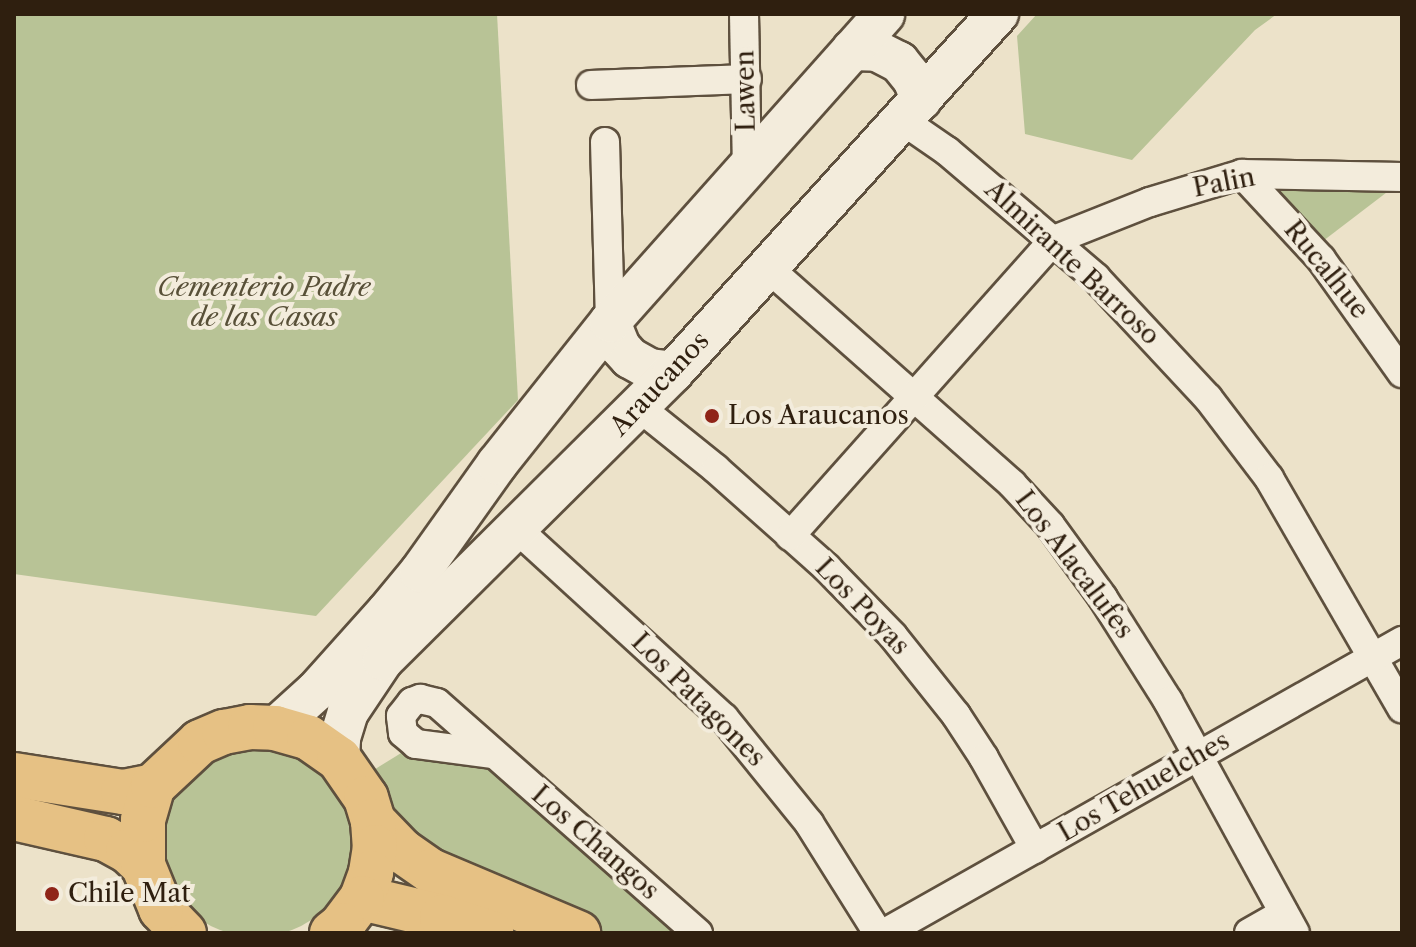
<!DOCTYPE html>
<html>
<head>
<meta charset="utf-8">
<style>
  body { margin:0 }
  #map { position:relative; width:1416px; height:947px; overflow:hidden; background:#ece2c9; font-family:"Libre Caslon Text",serif }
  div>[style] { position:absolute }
  .green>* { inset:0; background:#b8c396 }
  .round { border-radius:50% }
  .roads { filter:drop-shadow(2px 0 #5e503e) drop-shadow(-2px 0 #5e503e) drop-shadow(0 2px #5e503e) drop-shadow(0 -2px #5e503e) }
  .minor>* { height:28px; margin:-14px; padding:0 14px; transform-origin:14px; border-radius:14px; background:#f3ecdc }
  .secondary>* { height:40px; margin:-20px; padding:0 20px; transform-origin:20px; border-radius:20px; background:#f3ecdc }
  .primary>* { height:44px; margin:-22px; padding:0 22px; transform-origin:22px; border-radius:22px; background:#e6c184 }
  .dots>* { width:22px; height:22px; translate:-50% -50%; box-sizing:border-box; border:4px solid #f3ecdc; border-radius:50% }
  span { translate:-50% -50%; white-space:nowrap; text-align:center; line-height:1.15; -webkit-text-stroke:8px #f3ecdc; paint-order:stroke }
  .street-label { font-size:26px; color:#2f1f0f }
  .park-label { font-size:26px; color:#585038; font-style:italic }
  .poi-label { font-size:26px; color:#2f1f0f }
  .left { translate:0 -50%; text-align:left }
  .frame { position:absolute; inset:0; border:16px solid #2f1f0f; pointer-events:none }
</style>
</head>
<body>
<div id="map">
  <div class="green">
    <div style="clip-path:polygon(14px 14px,497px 14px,518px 400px,316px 616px,14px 574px)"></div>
    <div style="clip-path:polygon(1037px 14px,1277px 14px,1255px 30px,1132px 160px,1025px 134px,1017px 36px)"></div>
    <div style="clip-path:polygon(1271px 184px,1395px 186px,1323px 241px)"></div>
    <div class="round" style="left:159px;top:743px;width:194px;height:194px"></div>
    <div style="clip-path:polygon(406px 750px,496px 764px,692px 933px,594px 933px,487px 880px,392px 823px,372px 771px)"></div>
  </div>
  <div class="roads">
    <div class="minor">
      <div style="left:744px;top:14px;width:154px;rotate:88.9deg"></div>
      <div style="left:591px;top:85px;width:156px;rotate:-2.2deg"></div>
      <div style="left:902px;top:120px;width:55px;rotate:34.6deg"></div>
      <div style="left:947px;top:151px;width:196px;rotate:40.4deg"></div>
      <div style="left:1096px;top:278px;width:164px;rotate:47deg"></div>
      <div style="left:1208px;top:398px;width:101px;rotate:52.7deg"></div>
      <div style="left:1269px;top:478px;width:266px;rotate:60deg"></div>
      <div style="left:605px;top:142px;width:180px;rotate:88.4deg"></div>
      <div style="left:1242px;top:174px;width:116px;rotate:47.1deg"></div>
      <div style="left:1321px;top:259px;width:140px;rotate:54.6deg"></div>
      <div style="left:767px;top:267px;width:327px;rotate:41.5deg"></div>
      <div style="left:1012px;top:484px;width:56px;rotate:47.2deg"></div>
      <div style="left:1050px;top:525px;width:90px;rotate:54deg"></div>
      <div style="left:1103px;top:598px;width:122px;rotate:57.7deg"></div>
      <div style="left:1168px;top:701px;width:264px;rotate:61.3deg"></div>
      <div style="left:639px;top:407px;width:99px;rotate:38.8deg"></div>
      <div style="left:716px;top:469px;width:147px;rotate:41.7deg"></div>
      <div style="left:826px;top:567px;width:96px;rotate:45.8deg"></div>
      <div style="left:893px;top:636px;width:101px;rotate:51.4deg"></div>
      <div style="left:956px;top:715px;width:51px;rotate:56.9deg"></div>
      <div style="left:984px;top:758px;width:104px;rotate:60.7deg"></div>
      <div style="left:518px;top:530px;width:279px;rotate:42.4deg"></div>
      <div style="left:724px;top:718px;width:135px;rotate:51deg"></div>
      <div style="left:809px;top:823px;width:130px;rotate:57.9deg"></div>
      <div style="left:790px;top:536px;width:397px;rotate:-48.3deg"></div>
      <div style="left:1054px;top:240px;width:103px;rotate:-21.6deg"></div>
      <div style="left:1150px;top:202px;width:96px;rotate:-16.9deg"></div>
      <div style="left:1242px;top:174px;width:160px;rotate:1.1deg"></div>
      <div style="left:493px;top:754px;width:78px;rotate:-172.6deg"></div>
      <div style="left:416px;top:744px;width:17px;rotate:-140deg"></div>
      <div style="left:403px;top:733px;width:17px;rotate:-97deg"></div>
      <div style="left:401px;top:716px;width:18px;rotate:-52deg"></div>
      <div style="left:412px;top:702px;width:9px;rotate:-21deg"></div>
      <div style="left:420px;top:699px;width:17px;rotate:13deg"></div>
      <div style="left:437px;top:703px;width:348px;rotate:41.4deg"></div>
      <div style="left:885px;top:933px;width:594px;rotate:-29.46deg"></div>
      <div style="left:1249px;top:933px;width:40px;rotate:-29.7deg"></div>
    </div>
    <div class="secondary">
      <div style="left:852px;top:50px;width:25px;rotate:2deg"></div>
      <div style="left:877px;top:51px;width:25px;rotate:27deg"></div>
      <div style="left:899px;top:62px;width:22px;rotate:51deg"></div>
      <div style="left:913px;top:79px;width:22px;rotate:68deg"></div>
      <div style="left:610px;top:322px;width:27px;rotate:68deg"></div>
      <div style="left:620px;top:347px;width:15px;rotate:48deg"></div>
      <div style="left:630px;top:358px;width:23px;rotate:29deg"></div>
      <div style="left:650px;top:369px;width:23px;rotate:7deg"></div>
      <div style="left:275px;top:728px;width:55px;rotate:-42.1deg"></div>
      <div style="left:316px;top:691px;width:106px;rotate:-48.1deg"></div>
      <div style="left:387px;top:612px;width:52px;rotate:-50.5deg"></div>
      <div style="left:420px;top:572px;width:133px;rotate:-54.5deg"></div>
      <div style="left:497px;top:464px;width:181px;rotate:-51.5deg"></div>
      <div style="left:610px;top:322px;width:412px;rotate:-48.3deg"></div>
      <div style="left:339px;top:759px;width:21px;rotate:-87deg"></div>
      <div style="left:340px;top:738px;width:27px;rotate:-73deg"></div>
      <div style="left:348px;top:712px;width:63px;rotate:-56.1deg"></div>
      <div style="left:383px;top:660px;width:409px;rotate:-44.8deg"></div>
      <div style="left:673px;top:372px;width:484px;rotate:-47.8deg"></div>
    </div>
    <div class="primary">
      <div style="left:14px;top:775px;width:110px;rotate:8.9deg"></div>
      <div style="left:123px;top:792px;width:31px;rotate:-11deg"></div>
      <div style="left:14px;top:818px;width:94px;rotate:12.9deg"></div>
      <div style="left:106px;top:839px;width:25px;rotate:29deg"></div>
      <div style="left:128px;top:851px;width:21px;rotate:43deg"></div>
      <div style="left:373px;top:821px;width:42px;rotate:46deg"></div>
      <div style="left:402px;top:851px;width:35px;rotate:35deg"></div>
      <div style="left:431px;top:871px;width:160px;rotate:22.9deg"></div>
      <div style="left:362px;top:898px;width:82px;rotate:13.4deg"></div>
      <div style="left:442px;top:917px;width:52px;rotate:18.1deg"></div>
      <div style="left:184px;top:933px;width:33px;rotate:-134deg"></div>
      <div style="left:161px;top:909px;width:48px;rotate:-112.2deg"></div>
      <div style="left:143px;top:865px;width:45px;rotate:-90deg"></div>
      <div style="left:143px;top:820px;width:35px;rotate:-74deg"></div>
      <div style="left:153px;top:786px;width:64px;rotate:-43.1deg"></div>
      <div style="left:200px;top:742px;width:26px;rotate:-23deg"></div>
      <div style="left:224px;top:732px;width:26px;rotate:-11deg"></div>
      <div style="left:250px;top:727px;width:25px;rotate:2deg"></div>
      <div style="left:275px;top:728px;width:35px;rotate:16deg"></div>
      <div style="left:309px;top:738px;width:37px;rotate:35deg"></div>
      <div style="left:339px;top:759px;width:47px;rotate:55.3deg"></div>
      <div style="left:366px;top:798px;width:24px;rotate:73deg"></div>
      <div style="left:373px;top:821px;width:26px;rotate:86deg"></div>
      <div style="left:375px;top:847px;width:26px;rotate:99deg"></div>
      <div style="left:371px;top:873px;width:27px;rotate:110deg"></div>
      <div style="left:362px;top:898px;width:34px;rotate:127deg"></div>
      <div style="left:342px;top:925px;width:13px;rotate:141deg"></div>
    </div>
  </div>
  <div class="dots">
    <div style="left:712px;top:416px;background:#8f2418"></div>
    <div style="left:52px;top:894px;background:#8f2418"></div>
  </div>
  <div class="street-label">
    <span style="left:746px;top:91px;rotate:-91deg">Lawen</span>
    <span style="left:1224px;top:183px;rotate:-11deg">Palin</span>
    <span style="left:1072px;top:263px;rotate:43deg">Almirante Barroso</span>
    <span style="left:1326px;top:270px;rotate:51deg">Rucalhue</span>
    <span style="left:660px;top:384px;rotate:-47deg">Araucanos</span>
    <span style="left:1074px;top:565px;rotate:53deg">Los Alacalufes</span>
    <span style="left:862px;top:607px;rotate:46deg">Los Poyas</span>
    <span style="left:698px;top:700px;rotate:45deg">Los Patagones</span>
    <span style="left:1144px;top:787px;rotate:-30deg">Los Tehuelches</span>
    <span style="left:595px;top:843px;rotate:41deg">Los Changos</span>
  </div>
  <div class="park-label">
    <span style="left:264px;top:303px">Cementerio Padre<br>de las Casas</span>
  </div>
  <div class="poi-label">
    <span class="left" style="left:728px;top:416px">Los Araucanos</span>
    <span class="left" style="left:68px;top:894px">Chile Mat</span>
  </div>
  <div class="frame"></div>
</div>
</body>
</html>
